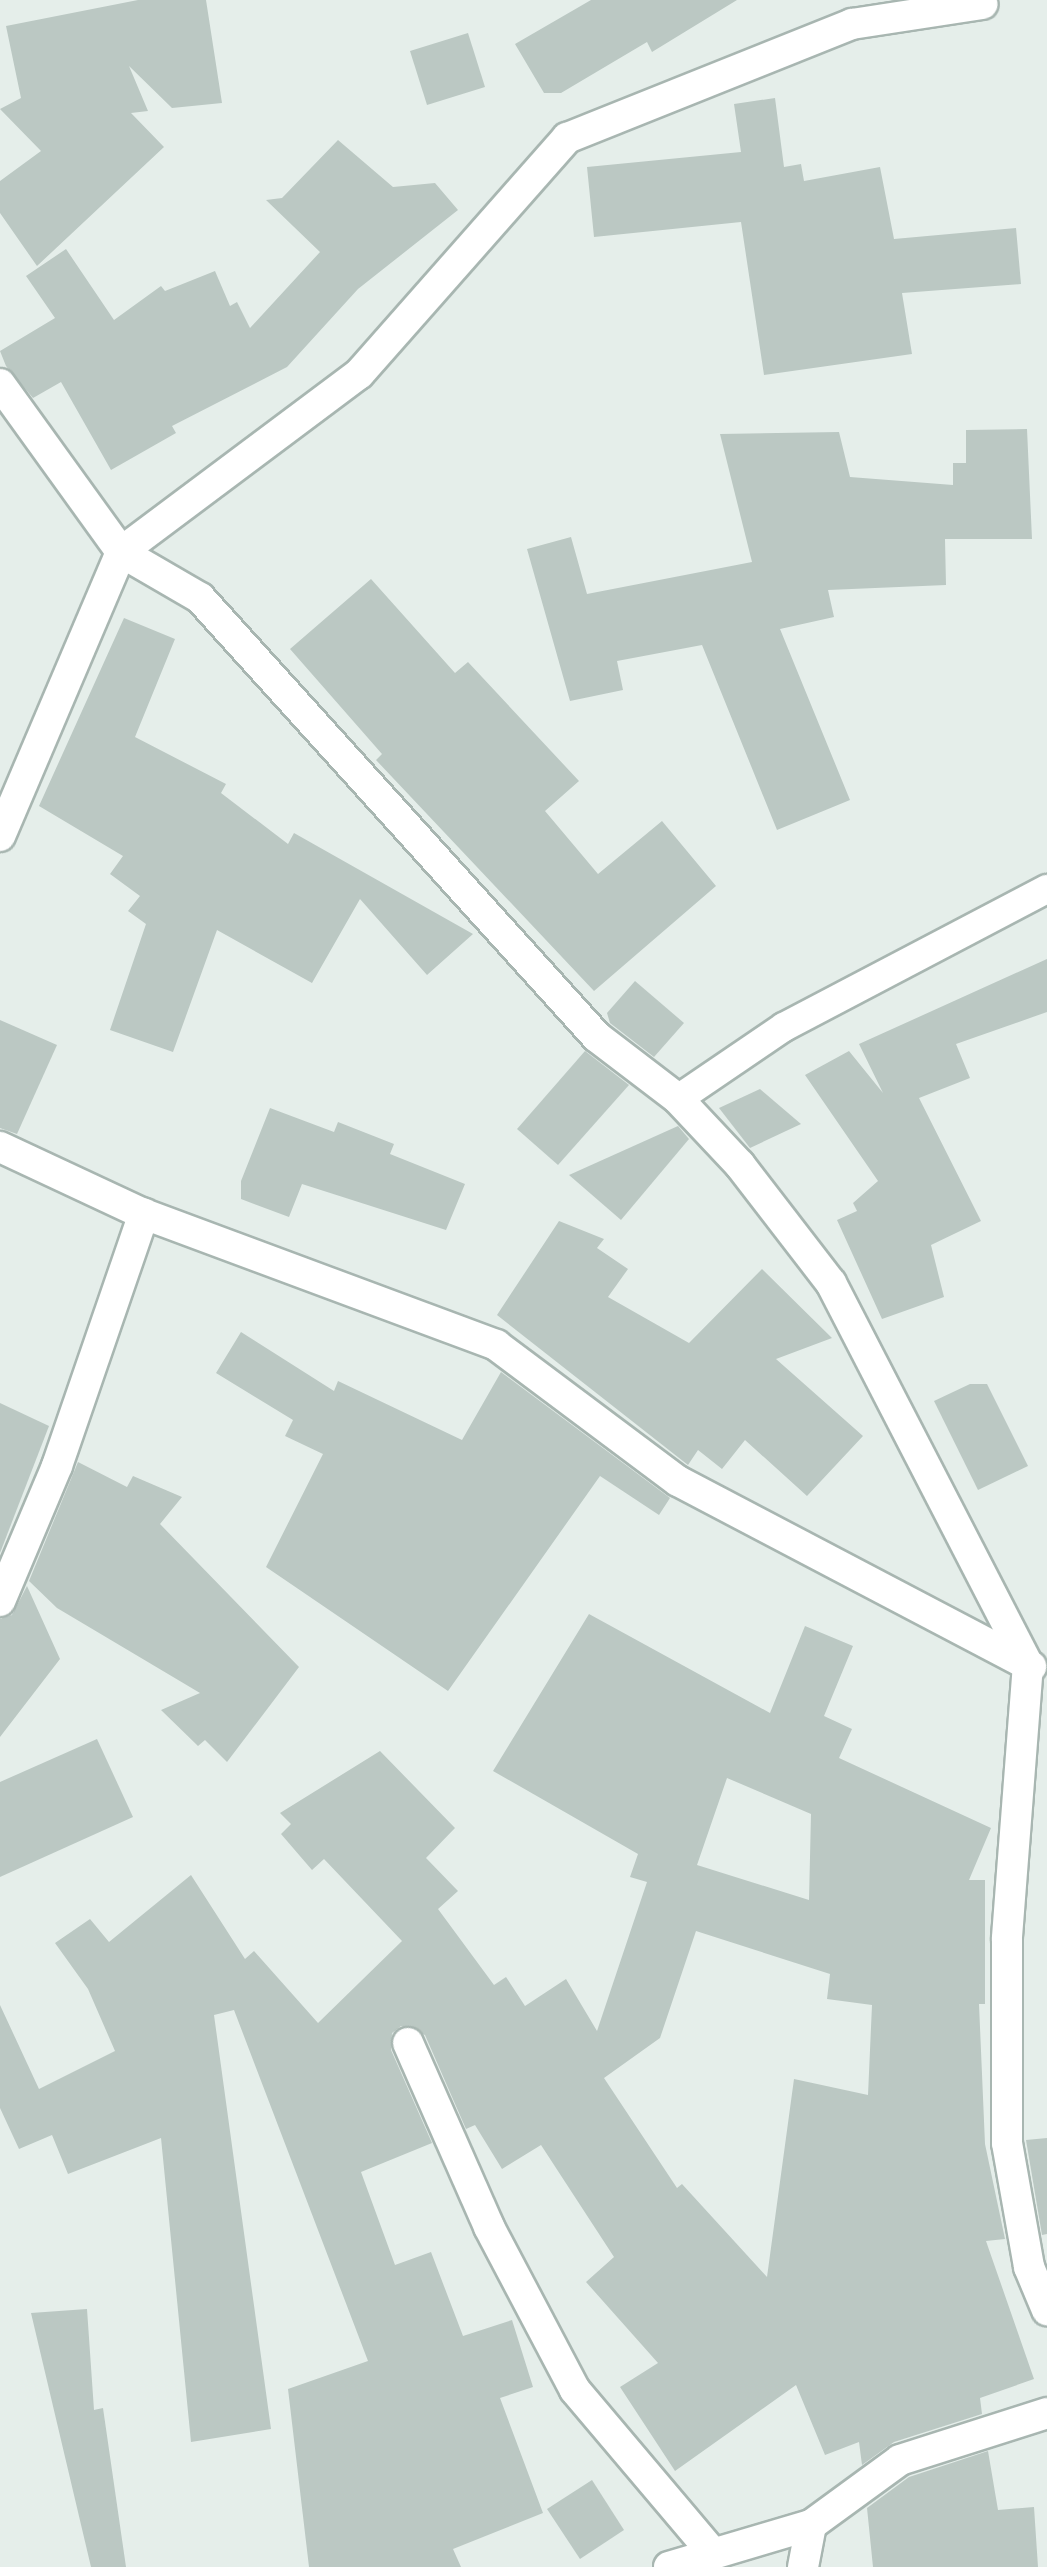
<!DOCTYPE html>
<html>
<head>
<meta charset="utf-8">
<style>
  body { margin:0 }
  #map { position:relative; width:1047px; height:2567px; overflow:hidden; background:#e5eeea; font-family:Ubuntu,sans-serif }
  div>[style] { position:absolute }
  .building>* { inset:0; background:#bbc8c3 }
  .roads { filter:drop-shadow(2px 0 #a8b6b1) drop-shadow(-2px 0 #a8b6b1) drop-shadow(0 2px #a8b6b1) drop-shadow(0 -2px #a8b6b1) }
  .service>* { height:28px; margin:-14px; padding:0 14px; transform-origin:14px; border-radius:14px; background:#fff }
  .minor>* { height:30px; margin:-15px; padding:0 15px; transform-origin:15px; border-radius:15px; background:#fff }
  .tertiary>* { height:30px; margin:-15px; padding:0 15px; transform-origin:15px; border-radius:15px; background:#fff }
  span { translate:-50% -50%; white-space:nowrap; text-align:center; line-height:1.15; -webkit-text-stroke:9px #f6faf8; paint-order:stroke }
</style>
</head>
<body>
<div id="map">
  <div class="building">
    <div style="clip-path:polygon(138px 0,206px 0,222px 103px,172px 108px,129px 66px,148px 111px,131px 113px,164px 147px,37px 266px,0 213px,0 181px,41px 151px,0 109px,21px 98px,6px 26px)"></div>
    <div style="clip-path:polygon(591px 0,737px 0,652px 52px,647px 42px,561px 93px,544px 93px,515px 44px)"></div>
    <div style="clip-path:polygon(468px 33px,485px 87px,427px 105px,410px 51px)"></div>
    <div style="clip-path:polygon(775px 98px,784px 167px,801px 164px,804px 181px,880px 167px,894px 239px,1016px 228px,1021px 284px,902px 293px,912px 354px,764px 375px,741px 222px,594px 237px,587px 167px,741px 152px,734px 104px)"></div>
    <div style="clip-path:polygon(338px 140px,393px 187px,435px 183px,458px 210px,358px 289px,287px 367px,172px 426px,176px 433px,111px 470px,61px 382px,33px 398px,6px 366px,0 351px,55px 318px,26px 276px,66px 249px,114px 320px,161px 286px,165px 291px,215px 271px,230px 306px,237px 302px,250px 328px,320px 252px,266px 200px,282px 198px)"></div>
    <div style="clip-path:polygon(1027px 429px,1032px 539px,945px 539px,946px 585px,828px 590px,834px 617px,780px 629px,850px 800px,777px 830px,702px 645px,617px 661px,623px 690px,570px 701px,527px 549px,571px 537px,587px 594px,752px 562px,720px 434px,839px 432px,850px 477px,953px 485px,953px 463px,966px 463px,966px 430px)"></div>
    <div style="clip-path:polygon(371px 579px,455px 673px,468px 662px,579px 781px,545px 811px,598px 874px,662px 821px,716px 886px,594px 991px,376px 760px,382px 754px,290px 649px)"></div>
    <div style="clip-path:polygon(124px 618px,175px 639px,135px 737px,226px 784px,221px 793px,288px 844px,294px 833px,473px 934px,427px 975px,360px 899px,312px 983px,217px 930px,173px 1052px,110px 1030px,146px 924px,128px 911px,140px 896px,110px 874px,123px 856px,39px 806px)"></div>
    <div style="clip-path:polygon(1047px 959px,1047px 1012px,956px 1044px,970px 1078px,919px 1098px,981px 1221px,931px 1245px,944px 1297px,882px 1319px,837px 1220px,857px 1211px,853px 1203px,878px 1181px,805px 1075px,849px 1051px,883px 1093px,859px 1044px)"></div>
    <div style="clip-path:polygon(635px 981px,684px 1023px,654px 1057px,610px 1023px,607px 1013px)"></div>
    <div style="clip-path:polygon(0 1020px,57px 1045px,17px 1134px,0 1128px)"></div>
    <div style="clip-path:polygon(585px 1051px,629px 1085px,558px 1165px,517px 1129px)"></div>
    <div style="clip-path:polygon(760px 1089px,801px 1124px,750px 1148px,719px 1108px)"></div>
    <div style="clip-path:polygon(270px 1108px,334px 1132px,338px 1122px,394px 1144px,390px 1154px,465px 1184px,446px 1230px,302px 1184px,289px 1217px,241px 1199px,241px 1181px)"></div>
    <div style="clip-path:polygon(678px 1126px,689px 1139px,621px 1220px,569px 1175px)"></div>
    <div style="clip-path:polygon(559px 1221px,604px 1239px,597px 1248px,628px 1269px,608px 1297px,689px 1343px,762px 1269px,832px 1338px,776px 1359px,863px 1436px,807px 1496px,745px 1440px,722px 1469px,698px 1450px,688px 1465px,497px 1315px)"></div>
    <div style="clip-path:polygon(241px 1332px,334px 1391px,338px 1381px,462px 1440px,501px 1372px,670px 1498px,659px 1515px,600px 1476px,448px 1691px,266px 1567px,323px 1454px,285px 1436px,293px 1420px,216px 1373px)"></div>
    <div style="clip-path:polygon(970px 1384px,987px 1384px,1028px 1466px,978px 1490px,934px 1401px)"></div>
    <div style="clip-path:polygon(0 1403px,49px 1426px,0 1553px)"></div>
    <div style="clip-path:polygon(78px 1462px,127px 1487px,133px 1476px,182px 1497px,160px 1524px,299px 1667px,227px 1762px,205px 1740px,198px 1746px,161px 1710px,200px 1693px,57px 1608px,29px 1581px)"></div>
    <div style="clip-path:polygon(27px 1586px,60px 1659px,0 1737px,0 1619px,12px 1615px)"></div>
    <div style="clip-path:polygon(evenodd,589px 1614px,770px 1713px,805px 1626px,853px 1646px,824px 1716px,852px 1729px,839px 1758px,991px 1828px,969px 1880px,985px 1880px,985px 2004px,979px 2004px,985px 2144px,1005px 2239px,986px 2241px,1034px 2379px,980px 2398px,982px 2414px,894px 2442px,862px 2465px,859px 2442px,825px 2455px,796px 2385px,675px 2471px,620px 2387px,658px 2363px,586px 2282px,614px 2257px,541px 2145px,502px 2169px,475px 2125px,466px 2129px,425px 2035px,401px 2026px,392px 2033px,391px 2050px,432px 2143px,361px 2172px,395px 2265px,431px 2252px,463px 2336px,512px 2320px,533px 2387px,500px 2398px,543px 2513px,453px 2549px,461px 2567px,309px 2567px,288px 2389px,368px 2361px,234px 2010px,214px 2015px,271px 2429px,191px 2442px,161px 2138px,68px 2174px,52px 2135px,19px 2149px,0 2108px,0 2005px,39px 2089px,115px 2051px,88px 1989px,55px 1943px,90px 1919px,109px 1942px,191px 1875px,245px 1959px,254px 1951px,318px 2023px,402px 1941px,324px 1859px,312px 1870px,281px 1834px,291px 1824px,280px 1813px,380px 1751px,455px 1828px,426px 1858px,458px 1891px,438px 1909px,494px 1985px,506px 1977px,525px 2006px,566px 1979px,597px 2031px,647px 1882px,630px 1877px,638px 1854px,493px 1771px,589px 1614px,727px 1778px,811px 1814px,809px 1900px,697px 1865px,727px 1778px,589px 1614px,696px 1931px,830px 1974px,827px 1999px,872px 2005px,868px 2095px,794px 2079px,767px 2277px,682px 2184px,677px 2188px,604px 2078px,660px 2038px,696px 1931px)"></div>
    <div style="clip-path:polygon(97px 1739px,133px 1817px,0 1877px,0 1782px)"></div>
    <div style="clip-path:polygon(1047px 2138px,1047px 2234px,1042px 2235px,1026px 2140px)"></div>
    <div style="clip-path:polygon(87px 2309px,94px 2410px,103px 2408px,126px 2567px,91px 2567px,31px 2313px)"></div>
    <div style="clip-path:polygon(988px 2451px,998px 2510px,1034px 2507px,1038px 2567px,873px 2567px,867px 2508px,909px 2477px)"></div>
    <div style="clip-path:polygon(592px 2480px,624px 2530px,580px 2559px,547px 2509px)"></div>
  </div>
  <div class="roads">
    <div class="service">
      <div style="left:678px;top:1099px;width:128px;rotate:-34.2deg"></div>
      <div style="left:784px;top:1027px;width:297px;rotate:-27.7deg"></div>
    </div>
    <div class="minor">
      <div style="left:0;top:384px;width:207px;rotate:54.2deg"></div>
      <div style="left:121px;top:552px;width:91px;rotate:30.2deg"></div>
      <div style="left:200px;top:598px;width:592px;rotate:47.88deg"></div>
      <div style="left:597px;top:1037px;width:102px;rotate:37.4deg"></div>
      <div style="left:678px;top:1099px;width:91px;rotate:46.8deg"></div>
      <div style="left:740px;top:1165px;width:149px;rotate:52.4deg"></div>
      <div style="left:831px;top:1283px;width:429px;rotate:62.7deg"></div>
      <div style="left:1028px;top:1664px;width:276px;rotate:94.4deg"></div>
      <div style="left:1007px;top:1939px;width:204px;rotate:90deg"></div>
      <div style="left:1007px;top:2143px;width:126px;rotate:79.9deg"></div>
      <div style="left:1029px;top:2267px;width:47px;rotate:67.3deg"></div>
      <div style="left:0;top:836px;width:309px;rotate:-66.9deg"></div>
      <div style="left:121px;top:552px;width:297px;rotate:-36.8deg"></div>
      <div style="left:359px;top:374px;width:315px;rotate:-48.6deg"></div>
      <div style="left:567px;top:138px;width:307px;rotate:-21.8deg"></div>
      <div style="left:852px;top:24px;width:132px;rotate:-8.7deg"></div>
      <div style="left:0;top:1147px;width:159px;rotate:25deg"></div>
      <div style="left:144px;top:1214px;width:376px;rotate:20.4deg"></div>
      <div style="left:496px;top:1345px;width:227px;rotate:36.8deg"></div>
      <div style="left:678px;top:1481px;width:399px;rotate:27.7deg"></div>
      <div style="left:0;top:1601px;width:147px;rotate:-67.1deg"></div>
      <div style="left:57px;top:1466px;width:267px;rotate:-71deg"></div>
      <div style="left:408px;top:2043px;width:201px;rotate:66.2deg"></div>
      <div style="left:489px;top:2227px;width:184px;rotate:62.2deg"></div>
      <div style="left:575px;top:2390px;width:209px;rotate:49.8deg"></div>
      <div style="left:669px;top:2567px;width:148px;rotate:-16.5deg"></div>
    </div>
    <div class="tertiary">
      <div style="left:803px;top:2567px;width:43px;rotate:-79.2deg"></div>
      <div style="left:811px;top:2525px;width:110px;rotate:-36.1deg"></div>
      <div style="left:900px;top:2460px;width:154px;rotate:-17.7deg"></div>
    </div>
  </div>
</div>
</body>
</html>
